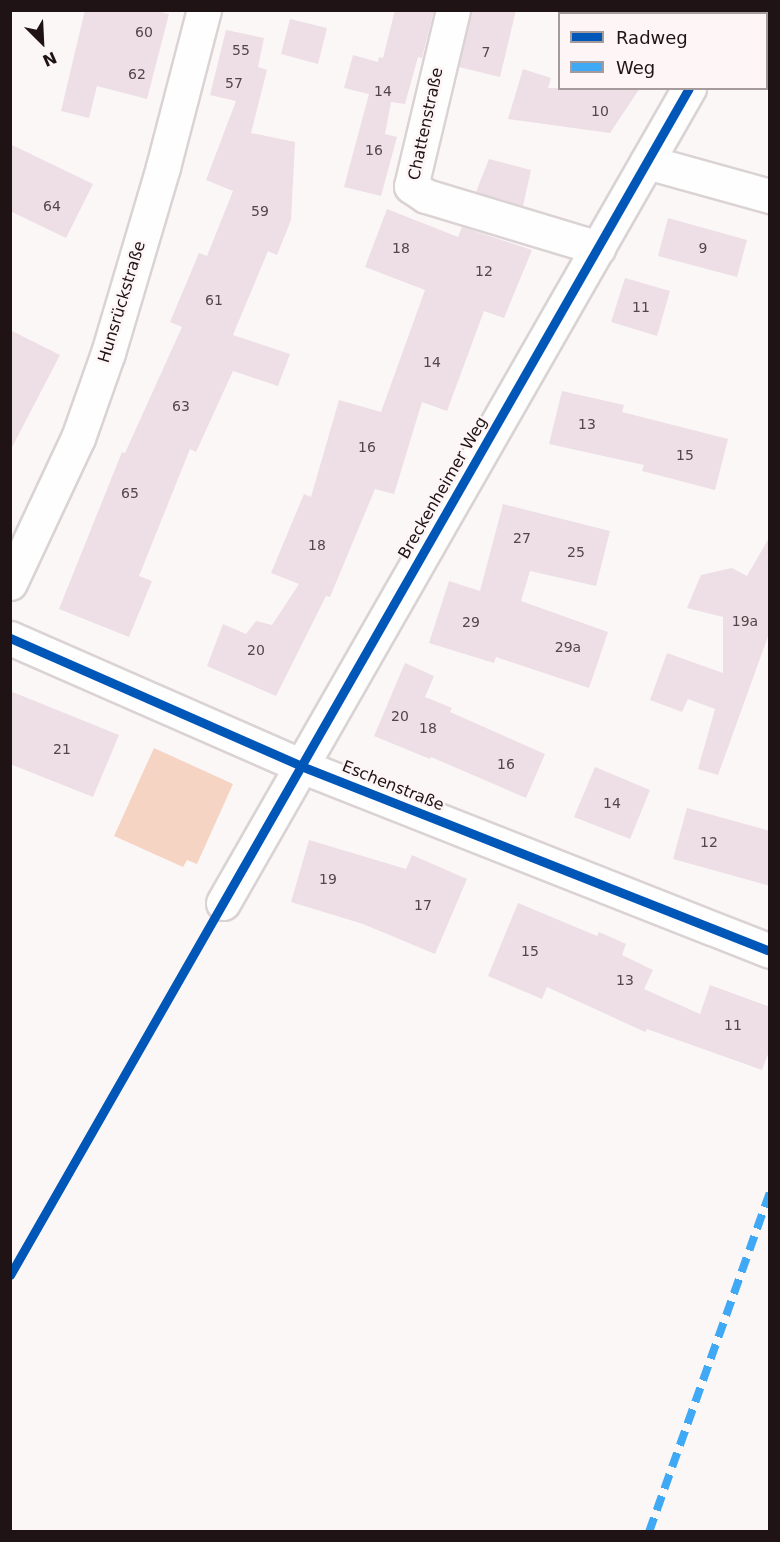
<!DOCTYPE html>
<html>
<head>
<meta charset="utf-8">
<style>
  body { margin:0 }
  #map { position:relative; width:780px; height:1542px; overflow:hidden; background:#fbf7f7; font-family:"DejaVu Sans",sans-serif }
  div>[style] { position:absolute }
  .green>* { inset:0; background:#f6d4c4 }
  .building>* { inset:0; background:#eddfe5 }
  .roads { filter:drop-shadow(2px 0 #dbd3d3) drop-shadow(-2px 0 #dbd3d3) drop-shadow(0 2px #dbd3d3) drop-shadow(0 -2px #dbd3d3) }
  .minor>* { height:33px; margin:-16.5px; padding:0 16.5px; transform-origin:16.5px; border-radius:16.5px; background:#fefefe }
  .quiet>* { height:8px; margin-top:-4px; transform-origin:0; background:repeating-linear-gradient(90deg,#3fa9f5 0 15px,transparent 0 23px) }
  .cycleway>* { height:9px; margin:-4.5px; padding:0 4.5px; transform-origin:4.5px; border-radius:4.5px; background:#0057b8 }
  span { translate:-50% -50%; white-space:nowrap; text-align:center; line-height:1.15; -webkit-text-stroke:5px #fdf5f6; paint-order:stroke }
  .number-label { font-size:14px; color:#534649 }
  .number-label span { -webkit-text-stroke-width:0 }
  .street-label { font-size:16px; color:#201315 }
  .frame { position:absolute; inset:0; border:12px solid #201315; pointer-events:none }
  .legend { position:absolute; left:558px; top:12px; width:210px; height:78px; box-sizing:border-box; background:#fdf5f6; border:2px solid #a59b9c; margin:0; padding:8px 10px; list-style:none; font-size:18px; color:#201315 }
  .legend li { display:flex; align-items:center; gap:12px; height:30px }
  .legend b { width:30px; border:2px solid #a59b9c }
  .north { position:absolute; left:12px; top:12px; width:60px; height:60px; -webkit-text-stroke:4px #fdf5f6; paint-order:stroke; rotate:156deg; font-size:16px; font-weight:700; line-height:24px; text-align:center; color:#201315 }
  .north::after { content:''; display:block; margin:auto; width:21px; height:27px; background:#201315; clip-path:polygon(50% 0,100% 100%,50% 72%,0 100%) }
</style>
</head>
<body>
<div id="map">
  <div class="green">
    <div style="clip-path:polygon(154px 748px,233px 784px,197px 864px,187px 860px,183px 867px,114px 836px)"></div>
  </div>
  <div class="building">
    <div style="clip-path:polygon(85px 10px,152px 10px,169px 14px,147px 99px,97px 86px,89px 118px,61px 111px)"></div>
    <div style="clip-path:polygon(395px 10px,434px 10px,422px 58px,418px 57px,405px 104px,391px 102px,385px 134px,397px 137px,381px 196px,344px 187px,369px 94px,344px 88px,353px 55px,378px 62px,379px 57px,383px 58px)"></div>
    <div style="clip-path:polygon(471px 10px,516px 10px,500px 77px,459px 67px)"></div>
    <div style="clip-path:polygon(290px 19px,327px 28px,318px 64px,281px 54px)"></div>
    <div style="clip-path:polygon(226px 30px,264px 38px,258px 67px,267px 70px,251px 133px,295px 142px,291px 220px,277px 255px,268px 251px,233px 335px,290px 354px,278px 386px,233px 371px,196px 452px,190px 449px,139px 576px,152px 581px,129px 637px,59px 609px,122px 452px,125px 453px,182px 327px,170px 322px,199px 253px,207px 256px,233px 191px,206px 180px,236px 101px,210px 95px)"></div>
    <div style="clip-path:polygon(523px 69px,551px 78px,548px 88px,640px 88px,610px 133px,508px 119px)"></div>
    <div style="clip-path:polygon(10px 144px,93px 184px,66px 238px,10px 211px)"></div>
    <div style="clip-path:polygon(489px 159px,531px 170px,523px 206px,476px 192px)"></div>
    <div style="clip-path:polygon(387px 209px,458px 237px,462px 227px,532px 250px,504px 318px,484px 311px,447px 411px,422px 402px,394px 494px,375px 489px,330px 597px,326px 596px,276px 696px,207px 666px,223px 624px,246px 634px,256px 621px,272px 625px,299px 584px,271px 573px,304px 494px,311px 497px,339px 400px,381px 412px,425px 290px,365px 267px)"></div>
    <div style="clip-path:polygon(668px 218px,747px 240px,737px 277px,658px 256px)"></div>
    <div style="clip-path:polygon(625px 278px,670px 291px,657px 336px,611px 322px)"></div>
    <div style="clip-path:polygon(10px 330px,60px 355px,10px 451px)"></div>
    <div style="clip-path:polygon(562px 391px,624px 405px,622px 412px,728px 439px,715px 490px,642px 471px,644px 465px,549px 444px)"></div>
    <div style="clip-path:polygon(503px 504px,610px 531px,596px 586px,530px 571px,521px 601px,608px 632px,589px 688px,496px 657px,494px 663px,429px 643px,449px 581px,480px 591px)"></div>
    <div style="clip-path:polygon(770px 536px,770px 631px,718px 775px,698px 769px,715px 709px,688px 699px,682px 712px,650px 700px,667px 653px,723px 673px,723px 617px,687px 608px,701px 575px,732px 568px,747px 576px)"></div>
    <div style="clip-path:polygon(405px 663px,434px 676px,425px 697px,452px 708px,450px 712px,545px 754px,526px 798px,431px 757px,430px 759px,374px 736px)"></div>
    <div style="clip-path:polygon(10px 691px,119px 735px,93px 797px,10px 764px)"></div>
    <div style="clip-path:polygon(595px 767px,650px 790px,630px 839px,574px 817px)"></div>
    <div style="clip-path:polygon(687px 808px,770px 831px,770px 886px,673px 859px)"></div>
    <div style="clip-path:polygon(309px 840px,406px 869px,412px 855px,467px 879px,435px 954px,363px 924px,291px 902px)"></div>
    <div style="clip-path:polygon(518px 903px,597px 936px,599px 932px,626px 944px,622px 955px,653px 970px,644px 989px,700px 1014px,710px 985px,770px 1007px,770px 1049px,762px 1070px,647px 1029px,645px 1032px,547px 987px,542px 999px,488px 976px)"></div>
  </div>
  <div class="roads">
    <div class="minor">
      <div style="left:453px;top:10px;width:181px;rotate:103.4deg"></div>
      <div style="left:411px;top:186px;width:18px;rotate:34deg"></div>
      <div style="left:426px;top:196px;width:180px;rotate:16.8deg"></div>
      <div style="left:732px;top:14px;width:4px;rotate:-63deg"></div>
      <div style="left:647px;top:162px;width:128px;rotate:15.5deg"></div>
      <div style="left:10px;top:583px;width:160px;rotate:-64.9deg"></div>
      <div style="left:78px;top:438px;width:90px;rotate:-70.6deg"></div>
      <div style="left:108px;top:353px;width:194px;rotate:-73.5deg"></div>
      <div style="left:163px;top:167px;width:162px;rotate:-75.4deg"></div>
      <div style="left:10px;top:638px;width:318px;rotate:23.7deg"></div>
      <div style="left:301px;top:766px;width:504px;rotate:21.53deg"></div>
      <div style="left:223px;top:903px;width:939px;rotate:-60.24deg"></div>
    </div>
  </div>
  <div class="quiet">
    <div style="left:649px;top:1532px;width:360px;rotate:-70.4deg"></div>
  </div>
  <div class="cycleway">
    <div style="left:10px;top:638px;width:318px;rotate:23.7deg"></div>
    <div style="left:301px;top:766px;width:504px;rotate:21.53deg"></div>
    <div style="left:10px;top:1275px;width:1367px;rotate:-60.23deg"></div>
  </div>
  <div class="number-label">
    <span style="left:144px;top:32px">60</span>
    <span style="left:241px;top:50px">55</span>
    <span style="left:486px;top:52px">7</span>
    <span style="left:137px;top:74px">62</span>
    <span style="left:234px;top:83px">57</span>
    <span style="left:383px;top:91px">14</span>
    <span style="left:600px;top:111px">10</span>
    <span style="left:374px;top:150px">16</span>
    <span style="left:52px;top:206px">64</span>
    <span style="left:260px;top:211px">59</span>
    <span style="left:401px;top:248px">18</span>
    <span style="left:703px;top:248px">9</span>
    <span style="left:484px;top:271px">12</span>
    <span style="left:214px;top:300px">61</span>
    <span style="left:641px;top:307px">11</span>
    <span style="left:432px;top:362px">14</span>
    <span style="left:181px;top:406px">63</span>
    <span style="left:587px;top:424px">13</span>
    <span style="left:367px;top:447px">16</span>
    <span style="left:685px;top:455px">15</span>
    <span style="left:130px;top:493px">65</span>
    <span style="left:522px;top:538px">27</span>
    <span style="left:317px;top:545px">18</span>
    <span style="left:576px;top:552px">25</span>
    <span style="left:745px;top:621px">19a</span>
    <span style="left:471px;top:622px">29</span>
    <span style="left:568px;top:647px">29a</span>
    <span style="left:256px;top:650px">20</span>
    <span style="left:400px;top:716px">20</span>
    <span style="left:428px;top:728px">18</span>
    <span style="left:62px;top:749px">21</span>
    <span style="left:506px;top:764px">16</span>
    <span style="left:612px;top:803px">14</span>
    <span style="left:709px;top:842px">12</span>
    <span style="left:328px;top:879px">19</span>
    <span style="left:423px;top:905px">17</span>
    <span style="left:530px;top:951px">15</span>
    <span style="left:625px;top:980px">13</span>
    <span style="left:733px;top:1025px">11</span>
  </div>
  <div class="street-label">
    <span style="left:426px;top:124px;rotate:-78deg">Chattenstraße</span>
    <span style="left:122px;top:302px;rotate:-73deg">Hunsrückstraße</span>
    <span style="left:443px;top:488px;rotate:-60deg">Breckenheimer Weg</span>
    <span style="left:393px;top:786px;rotate:22deg">Eschenstraße</span>
  </div>
  <div class="frame"></div>
  <ul class="legend">
  <li><b style="height:8px;background:#0057b8"></b>Radweg</li>
  <li><b style="height:8px;background:#3fa9f5"></b>Weg</li>
  </ul>
  <div class="north">N</div>
</div>
</body>
</html>
